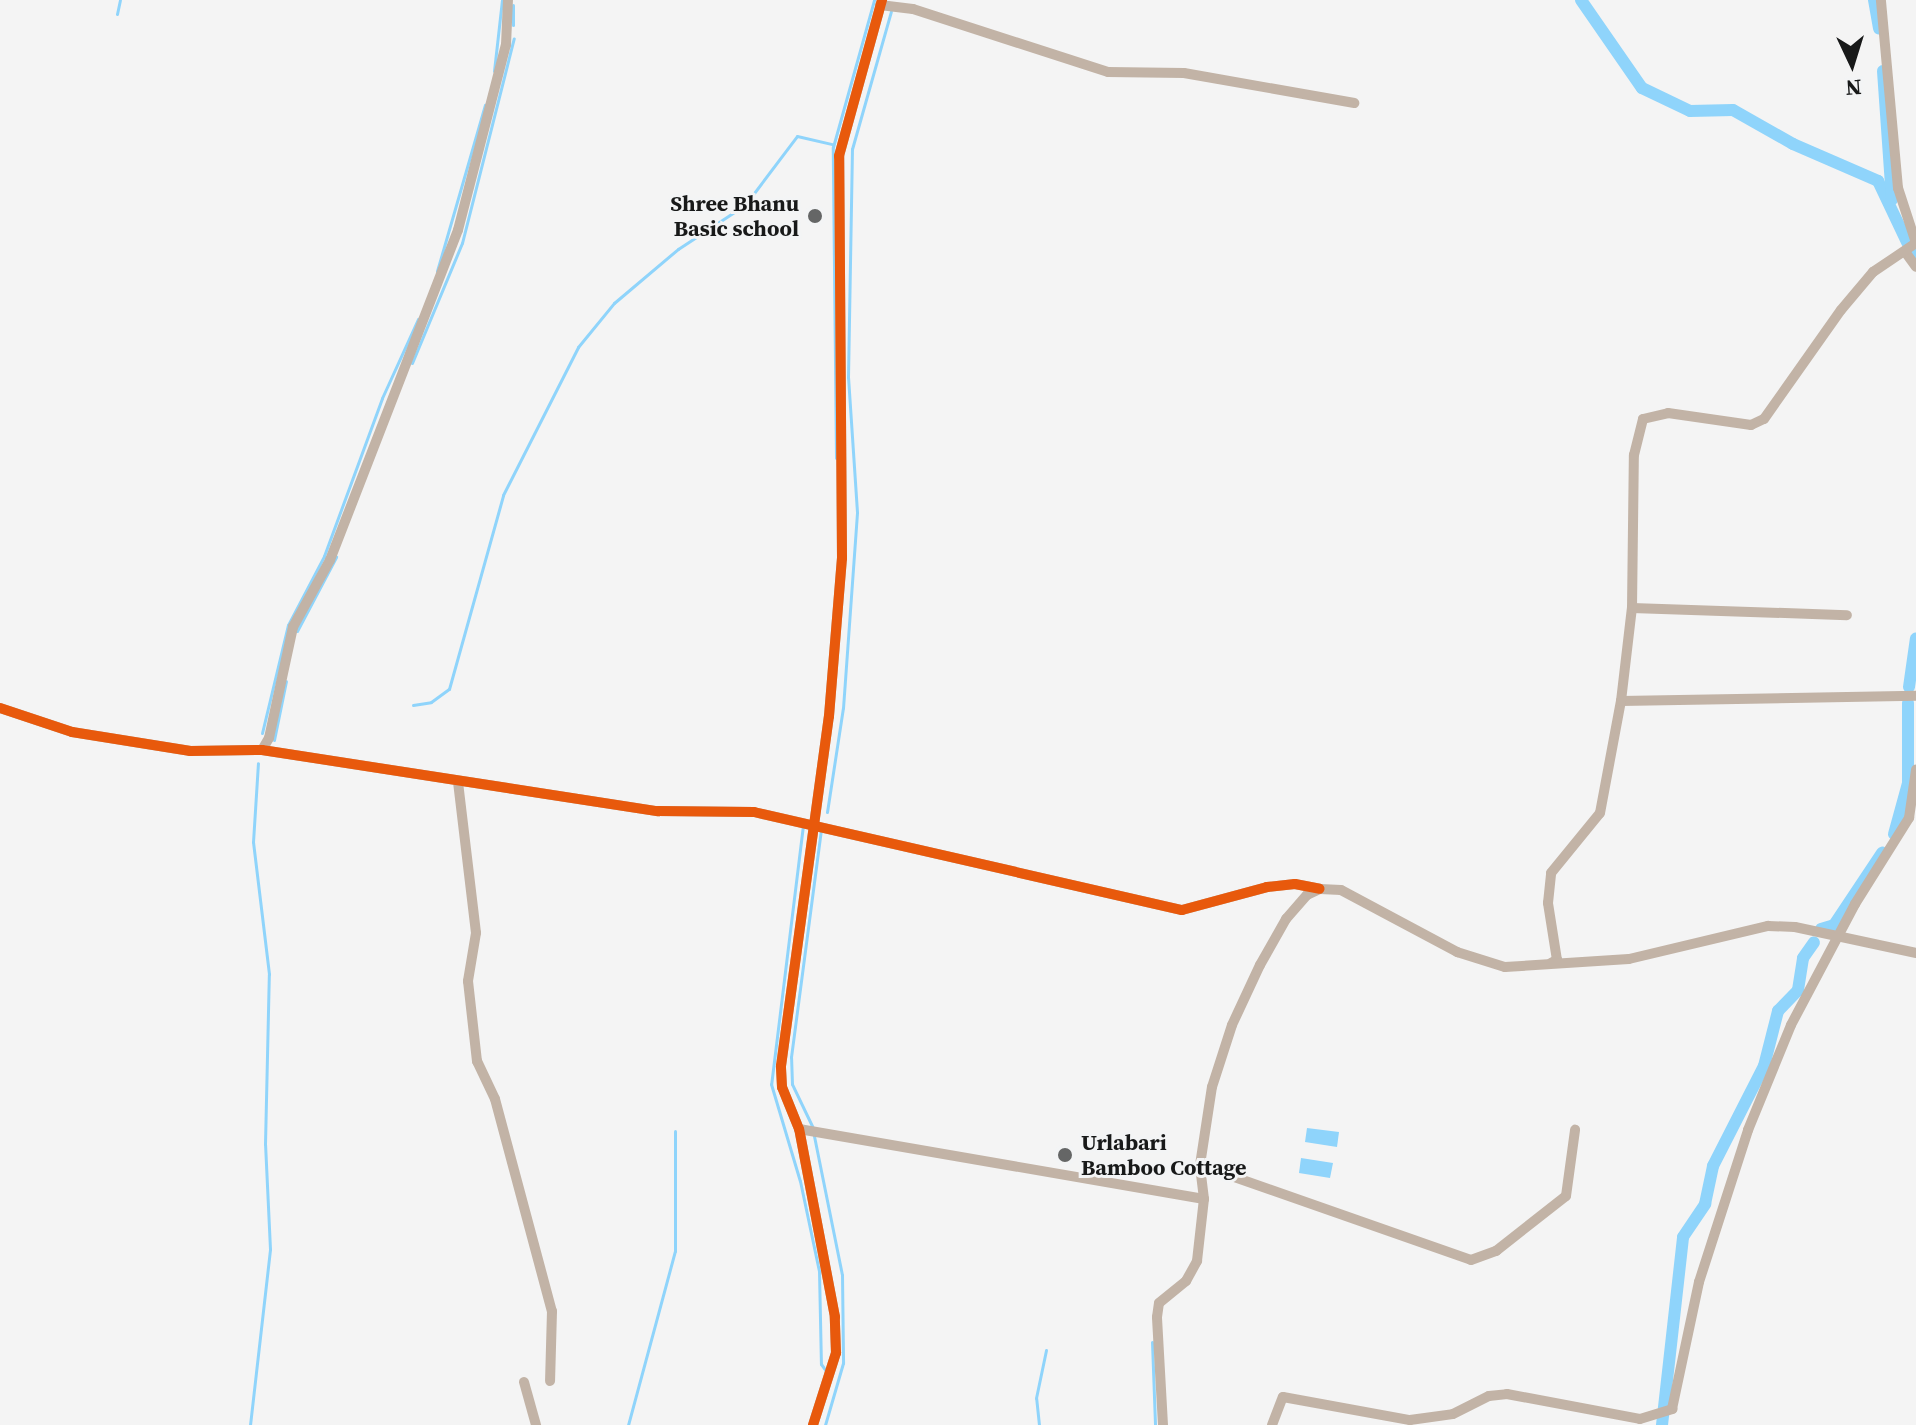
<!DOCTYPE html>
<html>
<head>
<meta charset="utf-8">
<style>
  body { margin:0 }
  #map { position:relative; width:1916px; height:1425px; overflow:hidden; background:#f4f4f4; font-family:"Source Serif 4",serif }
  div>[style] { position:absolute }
  .water>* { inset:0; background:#8fd4fb }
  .stream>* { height:3px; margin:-1.5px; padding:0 1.5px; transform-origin:1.5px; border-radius:1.5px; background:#8fd4fb }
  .canal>* { height:12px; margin:-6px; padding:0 6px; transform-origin:6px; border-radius:6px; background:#8fd4fb }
  .street>* { height:10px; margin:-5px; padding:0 5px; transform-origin:5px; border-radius:5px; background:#c2b3a6 }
  .cycleway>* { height:10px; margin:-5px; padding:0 5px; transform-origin:5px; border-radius:5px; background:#e8590c }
  .dots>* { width:22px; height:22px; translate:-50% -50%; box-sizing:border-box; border:4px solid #f3f4f5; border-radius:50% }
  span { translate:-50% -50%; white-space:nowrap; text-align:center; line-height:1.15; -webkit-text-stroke:6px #f3f4f5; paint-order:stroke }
  .poi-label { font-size:22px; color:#181919; font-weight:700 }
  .right { translate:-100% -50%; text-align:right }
  .left { translate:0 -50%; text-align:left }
  .north { position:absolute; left:1812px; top:24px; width:80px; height:80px; -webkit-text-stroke:6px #f3f4f5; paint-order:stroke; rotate:176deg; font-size:22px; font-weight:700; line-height:32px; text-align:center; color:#181919 }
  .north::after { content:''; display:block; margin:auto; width:28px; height:36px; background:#181919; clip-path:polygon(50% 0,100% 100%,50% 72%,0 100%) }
</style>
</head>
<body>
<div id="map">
  <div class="water">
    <div style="clip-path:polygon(1307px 1128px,1339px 1132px,1337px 1147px,1305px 1142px)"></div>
    <div style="clip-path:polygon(1301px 1158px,1333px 1163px,1330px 1178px,1299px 1173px)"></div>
  </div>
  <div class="stream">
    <div style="left:513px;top:5px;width:20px;rotate:90deg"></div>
    <div style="left:117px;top:14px;width:14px;rotate:-78deg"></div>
    <div style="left:494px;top:71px;width:71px;rotate:-83.6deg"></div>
    <div style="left:437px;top:271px;width:173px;rotate:-73.9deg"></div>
    <div style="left:412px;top:363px;width:130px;rotate:-67.4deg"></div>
    <div style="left:462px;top:243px;width:211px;rotate:-75.8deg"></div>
    <div style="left:836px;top:458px;width:311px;rotate:-90.6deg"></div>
    <div style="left:833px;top:147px;width:153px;rotate:-74.4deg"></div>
    <div style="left:297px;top:631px;width:84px;rotate:-62.2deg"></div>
    <div style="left:413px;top:705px;width:18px;rotate:-9deg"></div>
    <div style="left:431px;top:702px;width:22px;rotate:-36deg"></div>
    <div style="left:449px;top:689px;width:201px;rotate:-74.4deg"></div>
    <div style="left:503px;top:495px;width:166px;rotate:-63.1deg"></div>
    <div style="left:578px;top:347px;width:57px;rotate:-50.7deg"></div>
    <div style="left:614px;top:303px;width:84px;rotate:-40.2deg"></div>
    <div style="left:678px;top:249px;width:80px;rotate:-33.3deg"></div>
    <div style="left:745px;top:205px;width:86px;rotate:-53deg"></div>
    <div style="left:797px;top:136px;width:36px;rotate:13deg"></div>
    <div style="left:262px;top:733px;width:111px;rotate:-76.5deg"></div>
    <div style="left:288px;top:625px;width:78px;rotate:-62.4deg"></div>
    <div style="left:324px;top:556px;width:168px;rotate:-69.8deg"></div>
    <div style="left:382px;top:398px;width:87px;rotate:-65.5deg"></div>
    <div style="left:274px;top:740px;width:60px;rotate:-78.5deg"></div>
    <div style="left:827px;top:812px;width:105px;rotate:-81.3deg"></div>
    <div style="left:843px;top:708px;width:196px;rotate:-85.9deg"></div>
    <div style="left:857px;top:512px;width:135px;rotate:-93.8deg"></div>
    <div style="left:848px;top:377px;width:228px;rotate:-89deg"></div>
    <div style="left:852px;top:149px;width:143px;rotate:-74.2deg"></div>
    <div style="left:803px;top:825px;width:261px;rotate:97deg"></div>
    <div style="left:771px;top:1084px;width:101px;rotate:73.4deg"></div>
    <div style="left:800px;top:1181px;width:92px;rotate:78.1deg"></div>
    <div style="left:819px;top:1271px;width:93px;rotate:88.8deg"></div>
    <div style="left:821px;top:1364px;width:9px;rotate:54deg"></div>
    <div style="left:813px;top:1128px;width:49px;rotate:-115.5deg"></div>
    <div style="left:792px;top:1084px;width:27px;rotate:-92deg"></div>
    <div style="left:791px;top:1057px;width:229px;rotate:-82.5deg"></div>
    <div style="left:814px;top:1136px;width:142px;rotate:78.6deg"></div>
    <div style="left:842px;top:1275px;width:88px;rotate:89.3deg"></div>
    <div style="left:843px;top:1363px;width:65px;rotate:106.2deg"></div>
    <div style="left:1152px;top:1342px;width:83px;rotate:87.9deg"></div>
    <div style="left:250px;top:1425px;width:177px;rotate:-83.5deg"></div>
    <div style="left:270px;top:1249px;width:105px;rotate:-92.7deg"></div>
    <div style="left:265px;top:1144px;width:170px;rotate:-88.7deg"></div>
    <div style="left:269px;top:974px;width:133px;rotate:-96.9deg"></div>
    <div style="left:253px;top:842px;width:79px;rotate:-86.4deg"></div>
    <div style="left:628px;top:1425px;width:180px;rotate:-74.9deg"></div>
    <div style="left:675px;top:1251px;width:120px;rotate:-90deg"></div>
    <div style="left:1039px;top:1425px;width:27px;rotate:-96deg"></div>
    <div style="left:1036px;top:1398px;width:49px;rotate:-78.2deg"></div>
  </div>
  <div class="canal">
    <div style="left:1581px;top:0;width:107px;rotate:55.3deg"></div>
    <div style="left:1642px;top:88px;width:53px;rotate:25.6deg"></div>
    <div style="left:1690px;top:111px;width:43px;rotate:-1.3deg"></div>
    <div style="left:1733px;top:110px;width:69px;rotate:29.5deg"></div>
    <div style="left:1793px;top:144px;width:93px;rotate:23.5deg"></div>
    <div style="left:1878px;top:181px;width:68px;rotate:64.6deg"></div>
    <div style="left:1874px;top:0;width:29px;rotate:80deg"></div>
    <div style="left:1883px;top:71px;width:129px;rotate:86deg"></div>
    <div style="left:1912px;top:252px;width:6px;rotate:51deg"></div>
    <div style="left:1909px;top:687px;width:49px;rotate:-81.9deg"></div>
    <div style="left:1894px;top:834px;width:53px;rotate:-74.6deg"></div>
    <div style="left:1908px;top:783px;width:80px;rotate:-90deg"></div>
    <div style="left:1821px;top:929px;width:14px;rotate:-17deg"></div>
    <div style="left:1834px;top:925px;width:87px;rotate:-56.3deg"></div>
    <div style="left:1662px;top:1425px;width:189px;rotate:-83.6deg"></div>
    <div style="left:1683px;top:1237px;width:40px;rotate:-56deg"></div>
    <div style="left:1705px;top:1204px;width:39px;rotate:-78deg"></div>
    <div style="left:1713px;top:1166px;width:112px;rotate:-63deg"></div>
    <div style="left:1764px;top:1066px;width:57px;rotate:-75.7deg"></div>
    <div style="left:1778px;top:1011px;width:29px;rotate:-46deg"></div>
    <div style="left:1798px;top:990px;width:32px;rotate:-81deg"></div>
    <div style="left:1803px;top:958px;width:19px;rotate:-55deg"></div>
  </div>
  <div class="street">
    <div style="left:880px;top:5px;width:33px;rotate:7deg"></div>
    <div style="left:913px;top:9px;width:205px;rotate:17.9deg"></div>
    <div style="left:1108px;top:72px;width:76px;rotate:0.8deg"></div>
    <div style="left:1184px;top:73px;width:173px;rotate:10deg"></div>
    <div style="left:1906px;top:253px;width:17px;rotate:54deg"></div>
    <div style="left:1632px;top:608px;width:215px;rotate:1.9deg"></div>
    <div style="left:1621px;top:701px;width:295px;rotate:-1deg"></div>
    <div style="left:0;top:708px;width:76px;rotate:18.4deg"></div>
    <div style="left:72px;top:732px;width:120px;rotate:9.1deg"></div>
    <div style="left:190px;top:751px;width:72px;rotate:-0.8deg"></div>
    <div style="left:262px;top:750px;width:401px;rotate:8.8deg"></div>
    <div style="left:658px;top:811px;width:96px;rotate:0.6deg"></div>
    <div style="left:754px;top:812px;width:439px;rotate:12.9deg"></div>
    <div style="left:1182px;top:910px;width:88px;rotate:-15.1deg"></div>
    <div style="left:1267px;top:887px;width:28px;rotate:-6deg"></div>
    <div style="left:1295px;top:884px;width:25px;rotate:11deg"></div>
    <div style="left:262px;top:750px;width:14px;rotate:-60deg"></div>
    <div style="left:269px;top:738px;width:114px;rotate:-77.8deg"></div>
    <div style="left:293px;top:627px;width:77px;rotate:-61.1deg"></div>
    <div style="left:330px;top:560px;width:354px;rotate:-68.8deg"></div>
    <div style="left:458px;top:230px;width:191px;rotate:-75.5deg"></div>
    <div style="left:506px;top:45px;width:45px;rotate:-87.5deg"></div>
    <div style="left:458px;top:782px;width:152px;rotate:83.2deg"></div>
    <div style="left:476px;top:933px;width:49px;rotate:99.5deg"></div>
    <div style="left:468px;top:981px;width:81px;rotate:83.6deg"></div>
    <div style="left:477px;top:1061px;width:42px;rotate:64.7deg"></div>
    <div style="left:495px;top:1099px;width:220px;rotate:75deg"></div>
    <div style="left:552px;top:1311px;width:70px;rotate:91.6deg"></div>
    <div style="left:1551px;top:963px;width:7px;rotate:-27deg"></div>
    <div style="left:1557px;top:960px;width:58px;rotate:-99deg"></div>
    <div style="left:1548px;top:903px;width:30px;rotate:-84deg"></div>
    <div style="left:1551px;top:873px;width:77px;rotate:-50.8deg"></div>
    <div style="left:1600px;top:813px;width:114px;rotate:-79.4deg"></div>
    <div style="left:1621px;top:701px;width:94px;rotate:-83.3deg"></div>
    <div style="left:1632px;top:608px;width:153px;rotate:-89.3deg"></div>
    <div style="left:1634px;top:455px;width:37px;rotate:-76deg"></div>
    <div style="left:1643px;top:419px;width:26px;rotate:-13deg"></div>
    <div style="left:1668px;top:413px;width:84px;rotate:8.2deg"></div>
    <div style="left:1751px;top:425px;width:14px;rotate:-25deg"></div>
    <div style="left:1764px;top:419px;width:133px;rotate:-54.8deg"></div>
    <div style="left:1841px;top:310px;width:50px;rotate:-49.9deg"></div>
    <div style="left:1873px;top:272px;width:52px;rotate:-34deg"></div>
    <div style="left:1916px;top:243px;width:58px;rotate:-108.1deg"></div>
    <div style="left:1898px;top:188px;width:189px;rotate:-95.2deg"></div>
    <div style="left:799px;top:1129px;width:411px;rotate:9.8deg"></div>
    <div style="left:1200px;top:1165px;width:287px;rotate:19.3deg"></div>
    <div style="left:1471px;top:1260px;width:27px;rotate:-20deg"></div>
    <div style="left:1496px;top:1251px;width:89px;rotate:-38.2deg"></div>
    <div style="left:1566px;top:1196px;width:67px;rotate:-82.2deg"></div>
    <div style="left:524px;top:1382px;width:45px;rotate:74.4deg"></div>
    <div style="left:813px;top:1425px;width:76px;rotate:-72.3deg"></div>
    <div style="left:836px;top:1353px;width:36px;rotate:-92deg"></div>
    <div style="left:835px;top:1317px;width:191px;rotate:-100.8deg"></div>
    <div style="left:799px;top:1129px;width:45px;rotate:-112deg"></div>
    <div style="left:782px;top:1087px;width:21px;rotate:-93deg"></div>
    <div style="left:781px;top:1066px;width:353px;rotate:-82.2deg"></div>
    <div style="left:829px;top:716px;width:159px;rotate:-85.3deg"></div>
    <div style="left:842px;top:558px;width:402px;rotate:-90.4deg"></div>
    <div style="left:839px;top:156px;width:162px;rotate:-74.6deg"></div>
    <div style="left:1163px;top:1425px;width:108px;rotate:-93.2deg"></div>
    <div style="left:1157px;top:1317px;width:14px;rotate:-82deg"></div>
    <div style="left:1159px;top:1303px;width:35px;rotate:-39deg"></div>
    <div style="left:1186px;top:1281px;width:23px;rotate:-61deg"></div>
    <div style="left:1197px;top:1261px;width:62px;rotate:-83.6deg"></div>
    <div style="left:1204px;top:1199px;width:34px;rotate:-97deg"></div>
    <div style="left:1200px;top:1165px;width:79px;rotate:-81.3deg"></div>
    <div style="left:1212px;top:1087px;width:65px;rotate:-72.1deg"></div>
    <div style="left:1232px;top:1025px;width:66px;rotate:-65deg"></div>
    <div style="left:1260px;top:965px;width:53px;rotate:-60.5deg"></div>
    <div style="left:1286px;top:919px;width:32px;rotate:-49deg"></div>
    <div style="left:1307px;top:895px;width:14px;rotate:-25deg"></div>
    <div style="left:1320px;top:889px;width:21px;rotate:3deg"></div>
    <div style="left:1341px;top:890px;width:132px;rotate:28.1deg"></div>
    <div style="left:1457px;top:952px;width:50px;rotate:17.4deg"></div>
    <div style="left:1505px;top:967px;width:124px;rotate:-3.7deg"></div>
    <div style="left:1629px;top:959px;width:143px;rotate:-13.4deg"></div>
    <div style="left:1768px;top:926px;width:27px;rotate:2deg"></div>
    <div style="left:1795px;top:927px;width:124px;rotate:12.1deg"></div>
    <div style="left:1272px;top:1425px;width:30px;rotate:-69deg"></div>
    <div style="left:1283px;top:1397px;width:129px;rotate:10.3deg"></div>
    <div style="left:1410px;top:1420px;width:43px;rotate:-7.9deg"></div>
    <div style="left:1453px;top:1414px;width:40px;rotate:-26.6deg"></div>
    <div style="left:1489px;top:1396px;width:18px;rotate:-6deg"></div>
    <div style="left:1507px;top:1394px;width:135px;rotate:10.6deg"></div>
    <div style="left:1640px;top:1419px;width:34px;rotate:-17deg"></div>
    <div style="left:1672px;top:1409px;width:130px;rotate:-78deg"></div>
    <div style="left:1699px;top:1282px;width:160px;rotate:-72.1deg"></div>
    <div style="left:1748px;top:1130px;width:113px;rotate:-67.7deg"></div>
    <div style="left:1791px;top:1025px;width:137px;rotate:-62.1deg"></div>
    <div style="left:1855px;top:904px;width:102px;rotate:-57.9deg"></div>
    <div style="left:1909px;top:818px;width:49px;rotate:-81.7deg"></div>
  </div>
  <div class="cycleway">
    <div style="left:0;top:708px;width:76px;rotate:18.4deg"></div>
    <div style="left:72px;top:732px;width:120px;rotate:9.1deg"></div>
    <div style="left:190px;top:751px;width:72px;rotate:-0.8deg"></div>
    <div style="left:262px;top:750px;width:401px;rotate:8.8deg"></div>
    <div style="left:658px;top:811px;width:96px;rotate:0.6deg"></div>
    <div style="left:754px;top:812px;width:439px;rotate:12.9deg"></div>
    <div style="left:1182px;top:910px;width:88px;rotate:-15.1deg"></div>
    <div style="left:1267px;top:887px;width:28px;rotate:-6deg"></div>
    <div style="left:1295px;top:884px;width:25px;rotate:11deg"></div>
    <div style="left:813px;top:1425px;width:76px;rotate:-72.3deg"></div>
    <div style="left:836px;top:1353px;width:36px;rotate:-92deg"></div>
    <div style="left:835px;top:1317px;width:191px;rotate:-100.8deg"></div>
    <div style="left:799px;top:1129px;width:45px;rotate:-112deg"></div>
    <div style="left:782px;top:1087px;width:21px;rotate:-93deg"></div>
    <div style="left:781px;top:1066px;width:353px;rotate:-82.2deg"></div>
    <div style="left:829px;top:716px;width:159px;rotate:-85.3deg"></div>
    <div style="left:842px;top:558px;width:402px;rotate:-90.4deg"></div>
    <div style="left:839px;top:156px;width:162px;rotate:-74.6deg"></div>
  </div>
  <div class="dots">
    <div style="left:815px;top:216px;background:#656666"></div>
    <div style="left:1065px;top:1155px;background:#656666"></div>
  </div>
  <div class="poi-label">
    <span class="right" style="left:799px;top:216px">Shree Bhanu<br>Basic school</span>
    <span class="left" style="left:1081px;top:1155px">Urlabari<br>Bamboo Cottage</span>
  </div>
  <div class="north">N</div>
</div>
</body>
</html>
